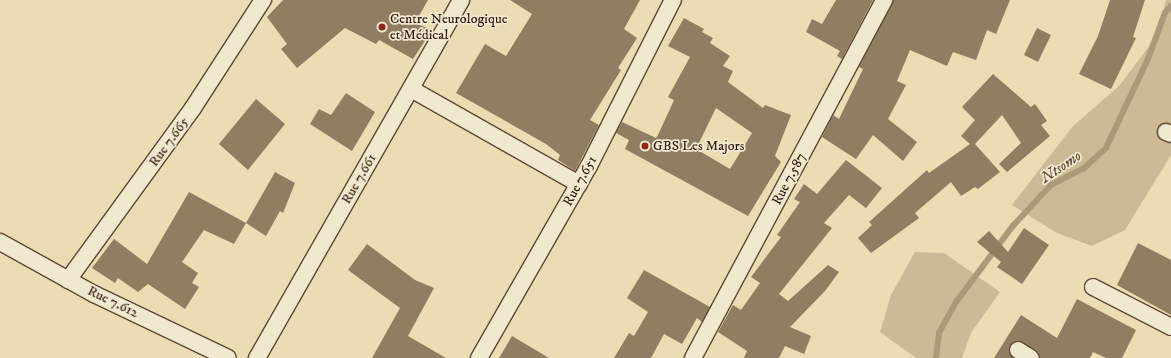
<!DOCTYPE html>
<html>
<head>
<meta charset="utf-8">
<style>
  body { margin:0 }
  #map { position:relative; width:1171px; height:358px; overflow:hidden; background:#eaddb3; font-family:"IM FELL DW Pica",serif }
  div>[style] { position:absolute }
  .green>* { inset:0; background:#cabb96 }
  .stream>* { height:5.5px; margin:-2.75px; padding:0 2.75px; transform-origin:2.75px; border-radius:2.75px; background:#aa9a7a }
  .building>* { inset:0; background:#907e62 }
  .roads { filter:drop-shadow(1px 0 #5e4834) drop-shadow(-1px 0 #5e4834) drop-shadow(0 1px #5e4834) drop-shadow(0 -1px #5e4834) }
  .street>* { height:16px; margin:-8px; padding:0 8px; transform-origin:8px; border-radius:8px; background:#f1e9ce }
  .dots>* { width:11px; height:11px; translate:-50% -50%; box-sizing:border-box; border:2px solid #f1e9ce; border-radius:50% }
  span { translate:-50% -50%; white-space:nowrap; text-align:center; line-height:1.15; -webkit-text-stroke:3.5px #f1e9ce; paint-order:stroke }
  .poi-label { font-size:14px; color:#2f170a }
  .left { translate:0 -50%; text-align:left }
  .street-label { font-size:14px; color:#2f170a }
  .water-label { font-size:15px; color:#604b37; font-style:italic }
</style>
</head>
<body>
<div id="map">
  <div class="green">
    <div style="clip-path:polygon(1166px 0,1171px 0,1171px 155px,1125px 230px,1092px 246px,1057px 233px,1012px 205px,1073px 126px,1119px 86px,1156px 37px)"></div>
    <div style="clip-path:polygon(915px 252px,944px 253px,1000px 292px,971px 333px,962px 358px,916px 358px,880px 332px,891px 295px)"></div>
  </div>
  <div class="stream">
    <div style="left:936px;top:358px;width:25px;rotate:-83deg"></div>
    <div style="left:939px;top:333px;width:37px;rotate:-61deg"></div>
    <div style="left:957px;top:301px;width:94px;rotate:-53.3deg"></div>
    <div style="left:1013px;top:226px;width:56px;rotate:-47.2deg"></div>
    <div style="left:1051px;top:185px;width:36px;rotate:-27deg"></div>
    <div style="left:1083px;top:169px;width:31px;rotate:-42deg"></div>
    <div style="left:1106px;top:148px;width:98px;rotate:-64.7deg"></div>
    <div style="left:1148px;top:59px;width:49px;rotate:-69.7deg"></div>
    <div style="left:1165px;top:13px;width:9px;rotate:-49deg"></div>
  </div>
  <div class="building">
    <div style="clip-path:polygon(283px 0,428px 0,415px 23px,432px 30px,413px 59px,379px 40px,376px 44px,345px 28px,297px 68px,281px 49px,287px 44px,267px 17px)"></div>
    <div style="clip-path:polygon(510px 0,640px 0,624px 29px,637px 38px,618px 68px,621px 70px,590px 120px,599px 125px,575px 171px,558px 160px,560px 155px,546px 144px,456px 93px,485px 44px,506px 56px,532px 14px)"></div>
    <div style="clip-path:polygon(836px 0,873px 0,842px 59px,837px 56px,840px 51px,806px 32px,812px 19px,822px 24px)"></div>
    <div style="clip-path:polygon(893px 0,1010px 0,996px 34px,987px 30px,976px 60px,953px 52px,947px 66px,910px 50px,897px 81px,906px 85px,888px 119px,917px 142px,903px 161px,873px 135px,856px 159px,822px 137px,833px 115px,839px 119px,863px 69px,859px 67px)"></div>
    <div style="clip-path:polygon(1110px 0,1145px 0,1133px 37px,1136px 38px,1111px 89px,1079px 74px,1098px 36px)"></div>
    <div style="clip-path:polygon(evenodd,684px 18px,704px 29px,702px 32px,713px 38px,710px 43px,730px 56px,723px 66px,733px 71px,728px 82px,763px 108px,765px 105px,791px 115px,775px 156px,781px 162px,748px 216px,625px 149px,629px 140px,616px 133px,622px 122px,656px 138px,658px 135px,674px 100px,668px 97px,690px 57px,668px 46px,684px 18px,716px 108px,752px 133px,730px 169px,696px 149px,716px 108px)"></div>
    <div style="clip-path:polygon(1037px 28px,1051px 35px,1038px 62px,1024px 55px)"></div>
    <div style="clip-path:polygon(993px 74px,1031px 107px,1035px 104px,1047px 121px,1041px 125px,1050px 136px,1007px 172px,999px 164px,1021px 143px,1002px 115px,975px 144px,1000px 172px,978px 189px,975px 187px,961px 196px,951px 182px,915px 213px,919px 218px,871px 253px,858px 238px,872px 225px,869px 222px,927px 170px,929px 173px,970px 144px,961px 136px,975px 120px,962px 107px)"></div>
    <div style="clip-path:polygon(346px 93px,375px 112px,352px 151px,310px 124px,319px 109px,331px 115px)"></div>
    <div style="clip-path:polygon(256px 99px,285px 124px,248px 170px,219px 144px)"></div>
    <div style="clip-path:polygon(846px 160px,882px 188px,866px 208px,849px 195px,824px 223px,832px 228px,779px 294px,788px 301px,828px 265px,839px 272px,825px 291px,790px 327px,811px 336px,804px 354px,785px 346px,779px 358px,744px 358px,747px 351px,718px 332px,733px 305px,741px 310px,760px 283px,751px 277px,781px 237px,777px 235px,800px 202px,794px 199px,804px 184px,817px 194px)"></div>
    <div style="clip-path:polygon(275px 172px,295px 183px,283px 213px,280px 211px,266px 236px,246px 223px)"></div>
    <div style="clip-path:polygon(189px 192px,246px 223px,234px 244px,204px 230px,182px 262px,198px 273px,192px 283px,199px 287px,185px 309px,148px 284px,138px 292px,118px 278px,115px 283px,92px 268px,114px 239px,147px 264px)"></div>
    <div style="clip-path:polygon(1024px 228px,1049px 245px,1022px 284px,997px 267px,1001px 262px,977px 242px,989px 231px,1008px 252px)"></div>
    <div style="clip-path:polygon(1138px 243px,1171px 260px,1171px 315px,1117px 285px)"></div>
    <div style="clip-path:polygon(367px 244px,415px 280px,434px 288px,408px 336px,446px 358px,372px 358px,400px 308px,348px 270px)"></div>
    <div style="clip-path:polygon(644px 270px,710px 307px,702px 322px,697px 318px,682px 344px,664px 334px,651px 358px,614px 358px,629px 333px,634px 336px,648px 312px,627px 298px)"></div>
    <div style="clip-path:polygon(1077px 299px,1136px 330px,1122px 358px,1106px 358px,1093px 352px,1090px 358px,1040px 358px,1036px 350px,1018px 341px,1009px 349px,1013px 358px,994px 358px,1021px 315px,1057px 338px)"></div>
    <div style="clip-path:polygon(512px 336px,549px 358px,499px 358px)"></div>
  </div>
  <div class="roads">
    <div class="street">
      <div style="left:411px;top:89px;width:193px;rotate:29.5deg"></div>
      <div style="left:1166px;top:132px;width:5px;rotate:22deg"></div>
      <div style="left:0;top:242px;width:107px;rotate:29deg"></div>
      <div style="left:94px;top:294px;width:148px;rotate:25.5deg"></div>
      <div style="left:68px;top:280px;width:213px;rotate:-54deg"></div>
      <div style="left:193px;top:108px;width:129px;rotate:-57.1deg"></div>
      <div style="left:1093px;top:287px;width:88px;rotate:27.1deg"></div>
      <div style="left:1018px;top:350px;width:15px;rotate:32deg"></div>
      <div style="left:257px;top:358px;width:412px;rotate:-60.3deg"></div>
      <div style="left:479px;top:358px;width:221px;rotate:-60.2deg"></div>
      <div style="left:589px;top:166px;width:186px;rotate:-63.2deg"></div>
      <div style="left:693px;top:358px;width:406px;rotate:-61.9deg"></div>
    </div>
  </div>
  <div class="dots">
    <div style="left:382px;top:27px;background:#8f2418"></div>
    <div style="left:645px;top:146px;background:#8f2418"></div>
  </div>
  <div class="poi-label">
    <span class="left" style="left:390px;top:27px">Centre Neurologique<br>et Médical</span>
    <span class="left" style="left:653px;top:146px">GBS Les Majors</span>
  </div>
  <div class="street-label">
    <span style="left:169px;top:142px;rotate:-54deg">Rue 7.665</span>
    <span style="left:359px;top:179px;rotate:-60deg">Rue 7.661</span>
    <span style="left:789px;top:179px;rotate:-62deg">Rue 7.587</span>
    <span style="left:580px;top:181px;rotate:-61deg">Rue 7.651</span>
    <span style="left:113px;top:302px;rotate:26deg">Rue 7.612</span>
  </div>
  <div class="water-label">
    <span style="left:1061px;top:167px;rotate:-34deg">Ntsomo</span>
  </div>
</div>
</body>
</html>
